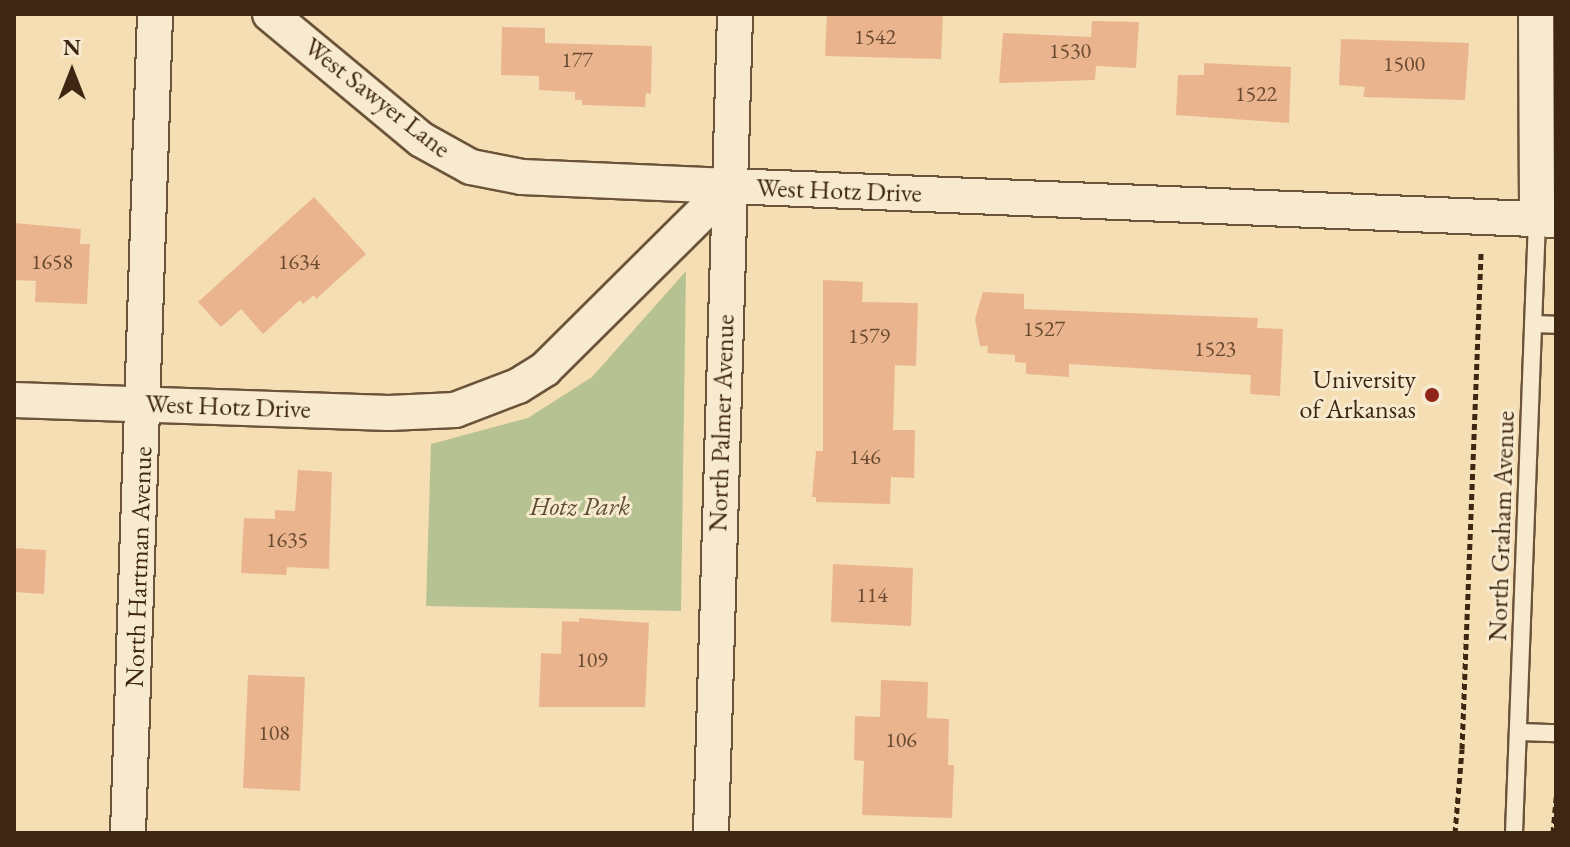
<!DOCTYPE html>
<html>
<head>
<meta charset="utf-8">
<style>
  body { margin:0 }
  #map { position:relative; width:1570px; height:847px; overflow:hidden; background:#f5deb3; font-family:"EB Garamond",serif }
  div>[style] { position:absolute }
  .green>* { inset:0; background:#b6c291 }
  .building>* { inset:0; background:#eab58e }
  .path>* { height:5px; margin-top:-2.5px; transform-origin:0; background:repeating-linear-gradient(90deg,#3f2612 0 6px,transparent 0 10px) }
  .roads { filter:drop-shadow(2px 0 #6c543a) drop-shadow(-2px 0 #6c543a) drop-shadow(0 2px #6c543a) drop-shadow(0 -2px #6c543a) }
  .service>* { height:16px; margin:-8px; padding:0 8px; transform-origin:8px; border-radius:8px; background:#f8eace }
  .minor>* { height:34px; margin:-17px; padding:0 17px; transform-origin:17px; border-radius:17px; background:#f8eace }
  .dots>* { width:22px; height:22px; translate:-50% -50%; box-sizing:border-box; border:4px solid #f8eace; border-radius:50% }
  span { translate:-50% -50%; white-space:nowrap; text-align:center; line-height:1.15; -webkit-text-stroke:6px #f8eace; paint-order:stroke }
  .number-label { font-size:22px; color:#6a4a31 }
  .number-label span { -webkit-text-stroke-width:0 }
  .street-label { font-size:26px; color:#3f2612 }
  .poi-label { font-size:26px; color:#3f2612 }
  .right { translate:-100% -50%; text-align:right }
  .park-label { font-size:26px; color:#5d4d32; font-style:italic }
  .frame { position:absolute; inset:0; border:16px solid #3f2612; pointer-events:none }
  .north { position:absolute; left:32px; top:32px; width:80px; height:80px; -webkit-text-stroke:6px #f8eace; paint-order:stroke; rotate:0deg; font-size:22px; font-weight:700; line-height:32px; text-align:center; color:#3f2612 }
  .north::after { content:''; display:block; margin:auto; width:28px; height:36px; background:#3f2612; clip-path:polygon(50% 0,100% 100%,50% 72%,0 100%) }
</style>
</head>
<body>
<div id="map">
  <div class="green">
    <div style="clip-path:polygon(686px 271px,681px 611px,426px 606px,431px 444px,528px 418px,592px 377px)"></div>
  </div>
  <div class="building">
    <div style="clip-path:polygon(827px 14px,943px 14px,941px 59px,825px 56px)"></div>
    <div style="clip-path:polygon(1092px 21px,1139px 22px,1136px 68px,1096px 66px,1095px 80px,999px 83px,1003px 33px,1091px 37px)"></div>
    <div style="clip-path:polygon(502px 27px,545px 28px,545px 43px,652px 46px,651px 94px,646px 93px,645px 107px,582px 105px,582px 100px,575px 100px,575px 92px,539px 90px,539px 76px,501px 75px)"></div>
    <div style="clip-path:polygon(1341px 39px,1469px 43px,1465px 100px,1363px 97px,1365px 87px,1339px 85px)"></div>
    <div style="clip-path:polygon(1204px 63px,1291px 67px,1289px 123px,1176px 115px,1178px 75px,1204px 75px)"></div>
    <div style="clip-path:polygon(314px 197px,366px 254px,316px 299px,314px 295px,303px 304px,300px 300px,263px 334px,241px 309px,221px 327px,198px 302px)"></div>
    <div style="clip-path:polygon(14px 223px,81px 229px,80px 244px,90px 244px,87px 304px,35px 302px,36px 281px,14px 280px)"></div>
    <div style="clip-path:polygon(823px 280px,863px 282px,862px 302px,918px 303px,916px 366px,895px 365px,893px 430px,915px 430px,914px 478px,891px 477px,890px 504px,816px 502px,816px 497px,812px 497px,816px 451px,823px 451px)"></div>
    <div style="clip-path:polygon(983px 292px,1024px 294px,1024px 309px,1258px 318px,1257px 328px,1283px 329px,1280px 396px,1250px 394px,1251px 375px,1069px 364px,1069px 377px,1026px 374px,1026px 363px,1015px 362px,1015px 355px,987px 353px,988px 346px,980px 346px,975px 319px)"></div>
    <div style="clip-path:polygon(298px 470px,332px 472px,329px 569px,287px 567px,286px 575px,241px 573px,244px 518px,275px 519px,275px 510px,295px 511px)"></div>
    <div style="clip-path:polygon(14px 548px,46px 550px,44px 594px,14px 592px)"></div>
    <div style="clip-path:polygon(833px 564px,913px 568px,911px 626px,831px 622px)"></div>
    <div style="clip-path:polygon(579px 618px,649px 623px,645px 707px,539px 707px,541px 653px,561px 654px,562px 621px,579px 622px)"></div>
    <div style="clip-path:polygon(248px 675px,305px 677px,300px 791px,243px 788px)"></div>
    <div style="clip-path:polygon(881px 680px,928px 682px,927px 718px,949px 719px,948px 765px,954px 765px,952px 818px,862px 815px,864px 761px,854px 760px,855px 716px,880px 717px)"></div>
  </div>
  <div class="path">
    <div style="left:1455px;top:833px;width:84px;rotate:-85.2deg"></div>
    <div style="left:1462px;top:749px;width:498px;rotate:-87.8deg"></div>
    <div style="left:1553px;top:833px;width:36px;rotate:-85deg"></div>
  </div>
  <div class="roads">
    <div class="service">
      <div style="left:1533px;top:324px;width:23px;rotate:2deg"></div>
      <div style="left:1520px;top:732px;width:36px;rotate:2deg"></div>
      <div style="left:1514px;top:833px;width:613px;rotate:-87.85deg"></div>
    </div>
    <div class="minor">
      <div style="left:270px;top:14px;width:197px;rotate:39.7deg"></div>
      <div style="left:422px;top:140px;width:56px;rotate:28.9deg"></div>
      <div style="left:471px;top:167px;width:52px;rotate:11.1deg"></div>
      <div style="left:522px;top:177px;width:207px;rotate:2.5deg"></div>
      <div style="left:1536px;top:14px;width:206px;rotate:89.7deg"></div>
      <div style="left:14px;top:400px;width:375px;rotate:2deg"></div>
      <div style="left:389px;top:413px;width:66px;rotate:-2.6deg"></div>
      <div style="left:455px;top:410px;width:67px;rotate:-20.9deg"></div>
      <div style="left:518px;top:386px;width:32px;rotate:-32deg"></div>
      <div style="left:545px;top:369px;width:260px;rotate:-44.8deg"></div>
      <div style="left:729px;top:186px;width:828px;rotate:2.35deg"></div>
      <div style="left:128px;top:833px;width:819px;rotate:-88.11deg"></div>
      <div style="left:711px;top:833px;width:819px;rotate:-88.32deg"></div>
    </div>
  </div>
  <div class="dots">
    <div style="left:1432px;top:395px;background:#8f2418"></div>
  </div>
  <div class="number-label">
    <span style="left:875px;top:37px">1542</span>
    <span style="left:1070px;top:51px">1530</span>
    <span style="left:577px;top:60px">177</span>
    <span style="left:1404px;top:64px">1500</span>
    <span style="left:1256px;top:94px">1522</span>
    <span style="left:52px;top:262px">1658</span>
    <span style="left:299px;top:262px">1634</span>
    <span style="left:1044px;top:329px">1527</span>
    <span style="left:869px;top:336px">1579</span>
    <span style="left:1215px;top:349px">1523</span>
    <span style="left:865px;top:457px">146</span>
    <span style="left:287px;top:540px">1635</span>
    <span style="left:872px;top:595px">114</span>
    <span style="left:592px;top:660px">109</span>
    <span style="left:274px;top:733px">108</span>
    <span style="left:901px;top:740px">106</span>
  </div>
  <div class="street-label">
    <span style="left:377px;top:98px;rotate:38deg">West Sawyer Lane</span>
    <span style="left:839px;top:191px;rotate:2deg">West Hotz Drive</span>
    <span style="left:228px;top:407px;rotate:2deg">West Hotz Drive</span>
    <span style="left:722px;top:423px;rotate:-88deg">North Palmer Avenue</span>
    <span style="left:1502px;top:526px;rotate:-88deg">North Graham Avenue</span>
    <span style="left:139px;top:567px;rotate:-88deg">North Hartman Avenue</span>
  </div>
  <div class="poi-label">
    <span class="right" style="left:1416px;top:395px">University<br>of Arkansas</span>
  </div>
  <div class="park-label">
    <span style="left:580px;top:507px">Hotz Park</span>
  </div>
  <div class="frame"></div>
  <div class="north">N</div>
</div>
</body>
</html>
